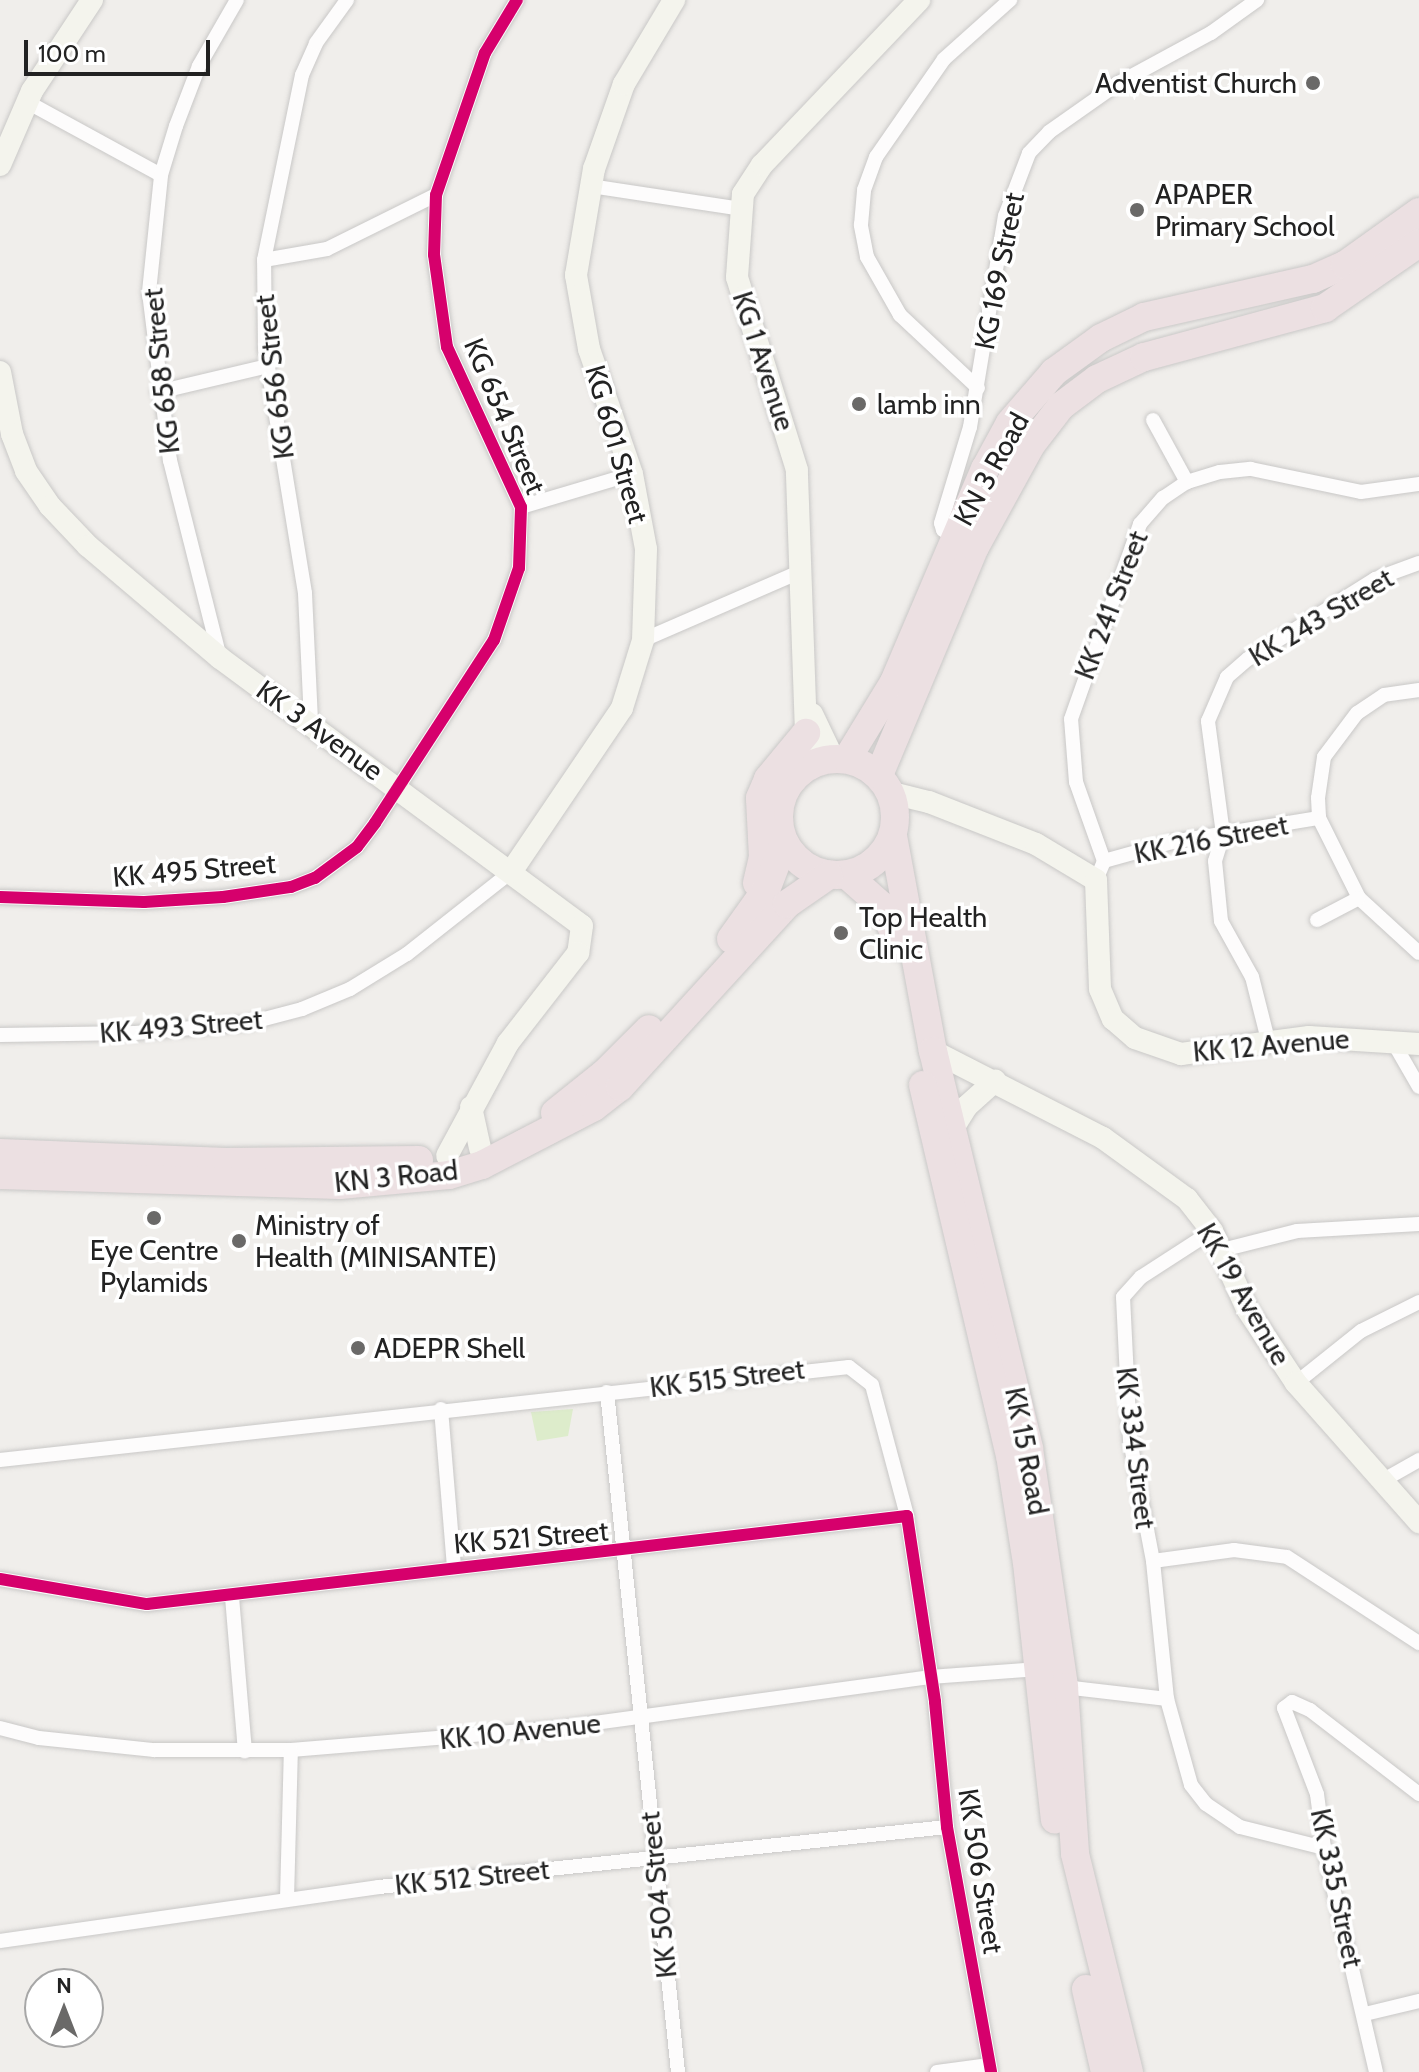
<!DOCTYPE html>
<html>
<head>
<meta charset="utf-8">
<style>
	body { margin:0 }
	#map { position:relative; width:1419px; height:2072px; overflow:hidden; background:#f0eeeb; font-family:Cabin,sans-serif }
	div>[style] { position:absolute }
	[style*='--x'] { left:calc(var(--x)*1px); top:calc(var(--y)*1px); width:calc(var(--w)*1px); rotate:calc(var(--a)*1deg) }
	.grass>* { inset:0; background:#ddeccb }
	.roads { filter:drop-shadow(0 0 2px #c9c8c7) drop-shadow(0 0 2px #c9c8c7) }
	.street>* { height:14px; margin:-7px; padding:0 7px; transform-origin:7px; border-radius:7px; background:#fdfcfc }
	.secondary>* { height:22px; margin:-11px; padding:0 11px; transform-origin:11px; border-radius:11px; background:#f4f4ed }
	.highway>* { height:28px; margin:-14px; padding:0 14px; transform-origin:14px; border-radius:14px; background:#ece0e2 }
	.highway>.ring { margin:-14px; padding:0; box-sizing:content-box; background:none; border:28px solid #ece0e2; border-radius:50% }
	.cycleway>* { height:12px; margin:-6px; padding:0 6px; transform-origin:6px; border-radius:6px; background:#d6006c }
	.dots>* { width:22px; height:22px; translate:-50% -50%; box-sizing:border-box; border:4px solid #fff; border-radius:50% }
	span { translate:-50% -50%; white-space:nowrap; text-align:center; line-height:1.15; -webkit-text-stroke:7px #fff; paint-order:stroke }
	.poi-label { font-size:28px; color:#222 }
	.right { translate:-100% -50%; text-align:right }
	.left { translate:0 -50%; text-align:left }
	.street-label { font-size:28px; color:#222 }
	.north { position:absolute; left:24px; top:1968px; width:80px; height:80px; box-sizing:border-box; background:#fff; border:2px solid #a7a7a7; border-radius:50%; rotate:0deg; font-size:22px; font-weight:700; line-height:32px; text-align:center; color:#222 }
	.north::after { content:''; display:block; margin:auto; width:28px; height:36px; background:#6a6968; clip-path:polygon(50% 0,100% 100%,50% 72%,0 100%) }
	.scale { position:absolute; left:24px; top:40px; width:186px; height:36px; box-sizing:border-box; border:4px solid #222; border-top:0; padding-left:10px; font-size:24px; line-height:28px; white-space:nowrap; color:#222; -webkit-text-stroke:6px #fff; paint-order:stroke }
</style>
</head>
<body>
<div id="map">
	<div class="grass">
		<i style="clip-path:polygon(573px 1409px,568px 1436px,537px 1441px,531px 1412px)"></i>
	</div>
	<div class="roads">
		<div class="street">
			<i style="--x:29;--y:103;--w:150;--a:28.6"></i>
			<i style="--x:590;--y:186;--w:154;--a:8.6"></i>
			<i style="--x:264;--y:260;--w:64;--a:-9.9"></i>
			<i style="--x:327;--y:249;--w:122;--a:-26.4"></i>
			<i style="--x:978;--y:388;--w:107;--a:-136.9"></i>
			<i style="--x:900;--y:315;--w:67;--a:-119.6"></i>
			<i style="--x:867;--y:257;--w:33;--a:-101"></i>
			<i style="--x:861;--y:225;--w:35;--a:-85"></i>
			<i style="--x:864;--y:190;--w:35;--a:-70"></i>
			<i style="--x:876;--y:157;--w:119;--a:-55.2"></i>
			<i style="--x:944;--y:59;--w:89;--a:-41.8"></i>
			<i style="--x:158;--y:392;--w:113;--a:-13.3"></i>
			<i style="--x:1153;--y:420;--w:71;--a:61.3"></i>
			<i style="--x:521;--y:507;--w:116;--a:-16.6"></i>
			<i style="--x:960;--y:539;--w:19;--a:-152"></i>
			<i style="--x:943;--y:530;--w:7;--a:-106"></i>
			<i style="--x:941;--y:523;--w:100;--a:-73.2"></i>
			<i style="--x:970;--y:427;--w:214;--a:-80.6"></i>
			<i style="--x:1005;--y:216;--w:67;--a:-69.1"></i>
			<i style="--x:1029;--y:153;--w:29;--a:-46"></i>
			<i style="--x:1049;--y:132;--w:83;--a:-35.2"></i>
			<i style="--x:1117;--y:84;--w:107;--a:-28.5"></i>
			<i style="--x:1211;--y:33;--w:57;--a:-35.7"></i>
			<i style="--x:643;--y:640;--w:173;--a:-23.5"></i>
			<i style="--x:220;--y:658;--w:203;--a:-104.2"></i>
			<i style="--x:170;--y:461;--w:170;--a:-97.1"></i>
			<i style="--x:149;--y:292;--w:118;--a:-84.1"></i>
			<i style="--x:161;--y:175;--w:51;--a:-73"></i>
			<i style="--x:176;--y:126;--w:64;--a:-69"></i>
			<i style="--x:199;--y:66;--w:76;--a:-60.1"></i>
			<i style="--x:1419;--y:690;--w:35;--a:172"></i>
			<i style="--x:1384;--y:695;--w:32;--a:146"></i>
			<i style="--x:1357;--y:713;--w:55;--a:126.9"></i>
			<i style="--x:1324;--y:757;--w:41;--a:98.3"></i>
			<i style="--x:1318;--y:798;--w:20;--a:87"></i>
			<i style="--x:1319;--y:818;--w:89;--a:63.4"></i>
			<i style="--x:1359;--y:898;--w:81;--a:42.5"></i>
			<i style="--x:311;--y:721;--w:128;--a:-92.7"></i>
			<i style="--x:305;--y:593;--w:247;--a:-99.3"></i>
			<i style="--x:265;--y:349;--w:89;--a:-90.6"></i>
			<i style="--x:264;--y:260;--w:189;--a:-78.4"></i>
			<i style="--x:302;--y:75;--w:35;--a:-66"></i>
			<i style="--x:316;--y:43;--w:53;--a:-54.2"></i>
			<i style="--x:1104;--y:861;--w:71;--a:-15.6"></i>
			<i style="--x:1172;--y:842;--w:149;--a:-9.3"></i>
			<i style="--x:1096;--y:880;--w:21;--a:-67"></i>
			<i style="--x:1104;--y:861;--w:84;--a:-109.5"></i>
			<i style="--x:1076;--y:782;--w:63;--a:-94.5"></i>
			<i style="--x:1071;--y:719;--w:207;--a:-70.5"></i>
			<i style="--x:1140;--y:524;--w:35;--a:-49"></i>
			<i style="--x:1163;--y:498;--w:29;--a:-34"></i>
			<i style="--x:1187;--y:482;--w:34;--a:-17"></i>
			<i style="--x:1220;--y:472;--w:31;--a:-6"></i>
			<i style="--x:1251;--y:469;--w:112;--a:11.8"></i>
			<i style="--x:1361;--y:492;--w:59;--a:-7.9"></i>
			<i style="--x:0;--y:897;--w:144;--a:2"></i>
			<i style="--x:144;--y:902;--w:79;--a:-3.6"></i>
			<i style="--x:223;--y:897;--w:69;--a:-8.4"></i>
			<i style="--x:291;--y:887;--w:26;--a:-21"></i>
			<i style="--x:315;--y:878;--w:52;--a:-36.4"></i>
			<i style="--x:357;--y:847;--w:30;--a:-53"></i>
			<i style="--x:375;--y:823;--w:218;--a:-57"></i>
			<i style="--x:494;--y:640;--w:76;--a:-70.9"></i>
			<i style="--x:519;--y:568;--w:61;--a:-88.1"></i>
			<i style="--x:521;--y:507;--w:176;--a:-114.8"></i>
			<i style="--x:447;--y:347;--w:93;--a:-98"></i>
			<i style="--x:434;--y:255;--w:60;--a:-88.1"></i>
			<i style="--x:436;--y:195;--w:150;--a:-71"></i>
			<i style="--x:485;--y:53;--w:62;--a:-58.9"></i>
			<i style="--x:1317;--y:920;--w:47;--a:-27.6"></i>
			<i style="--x:0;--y:1035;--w:135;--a:-0.8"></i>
			<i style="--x:135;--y:1033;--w:114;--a:-5"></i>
			<i style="--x:249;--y:1023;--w:55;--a:-14.8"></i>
			<i style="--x:302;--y:1009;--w:52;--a:-22.6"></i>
			<i style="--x:350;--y:989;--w:67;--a:-31.6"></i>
			<i style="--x:407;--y:954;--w:132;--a:-38.3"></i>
			<i style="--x:1392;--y:1040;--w:54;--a:60.1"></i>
			<i style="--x:1269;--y:1044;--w:69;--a:-104.2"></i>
			<i style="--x:1252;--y:977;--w:64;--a:-119"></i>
			<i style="--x:1221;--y:921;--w:60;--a:-95.7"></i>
			<i style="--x:1215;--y:861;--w:28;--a:-73"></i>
			<i style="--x:1223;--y:834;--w:114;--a:-97.6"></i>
			<i style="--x:1208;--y:721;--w:48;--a:-66.6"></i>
			<i style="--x:1227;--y:677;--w:28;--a:-41"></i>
			<i style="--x:1248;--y:659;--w:150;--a:-32.2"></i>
			<i style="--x:1375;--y:579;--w:47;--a:-20"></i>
			<i style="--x:1222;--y:1250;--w:77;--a:-14.2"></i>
			<i style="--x:1297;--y:1231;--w:122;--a:-3.3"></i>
			<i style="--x:1296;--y:1383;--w:83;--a:-38.7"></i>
			<i style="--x:1361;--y:1331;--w:65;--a:-26.6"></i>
			<i style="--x:607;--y:1392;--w:684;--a:84.04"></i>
			<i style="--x:441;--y:1409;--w:160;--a:85.3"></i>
			<i style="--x:0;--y:1460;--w:854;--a:-6.25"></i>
			<i style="--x:849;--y:1367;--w:29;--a:38"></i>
			<i style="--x:872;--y:1385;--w:136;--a:75"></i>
			<i style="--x:1382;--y:1481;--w:43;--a:-29.6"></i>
			<i style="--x:1153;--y:1561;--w:82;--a:-7.7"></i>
			<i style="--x:1234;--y:1550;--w:53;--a:7.5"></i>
			<i style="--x:1287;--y:1557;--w:158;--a:33.1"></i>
			<i style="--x:0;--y:1579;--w:149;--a:9.7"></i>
			<i style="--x:147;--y:1604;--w:765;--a:-6.6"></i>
			<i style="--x:907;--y:1516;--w:188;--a:81.4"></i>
			<i style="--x:935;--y:1702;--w:126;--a:84.5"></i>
			<i style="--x:947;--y:1827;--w:249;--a:79.8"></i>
			<i style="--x:232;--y:1597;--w:155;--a:85.2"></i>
			<i style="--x:1064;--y:1687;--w:104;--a:6.6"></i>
			<i style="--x:1167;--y:1699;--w:89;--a:74.4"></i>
			<i style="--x:1191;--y:1785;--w:24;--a:52"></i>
			<i style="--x:1206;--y:1804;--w:41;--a:34.1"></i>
			<i style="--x:1240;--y:1827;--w:87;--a:14"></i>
			<i style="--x:1167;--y:1699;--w:139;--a:-95.8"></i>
			<i style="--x:1153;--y:1561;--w:123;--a:-100.8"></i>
			<i style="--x:1130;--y:1440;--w:143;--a:-92.8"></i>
			<i style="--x:1123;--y:1297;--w:27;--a:-48"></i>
			<i style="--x:1141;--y:1277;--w:85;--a:-32.9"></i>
			<i style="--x:0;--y:1728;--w:40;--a:14.4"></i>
			<i style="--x:39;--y:1738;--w:116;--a:6"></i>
			<i style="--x:154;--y:1750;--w:137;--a:0"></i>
			<i style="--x:291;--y:1750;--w:268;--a:-4.7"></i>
			<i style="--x:558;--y:1728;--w:375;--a:-7.8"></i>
			<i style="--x:930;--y:1677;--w:109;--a:-4.2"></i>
			<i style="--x:287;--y:1899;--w:149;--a:-88.5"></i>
			<i style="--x:0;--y:1941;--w:383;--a:-8.1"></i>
			<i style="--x:379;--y:1887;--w:571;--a:-6.03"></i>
			<i style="--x:1365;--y:2014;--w:56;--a:-13.5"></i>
			<i style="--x:937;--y:2072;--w:51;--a:-7.8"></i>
			<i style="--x:1376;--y:2072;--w:230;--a:-103.1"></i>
			<i style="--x:1324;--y:1848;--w:54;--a:-97.4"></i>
			<i style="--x:1317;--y:1794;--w:92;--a:-111"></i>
			<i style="--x:1284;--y:1708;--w:10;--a:-37"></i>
			<i style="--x:1292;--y:1702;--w:20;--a:24"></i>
			<i style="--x:1310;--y:1710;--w:138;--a:37.6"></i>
		</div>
		<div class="secondary">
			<i style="--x:0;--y:165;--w:81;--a:-66.6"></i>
			<i style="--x:32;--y:91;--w:109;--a:-56.6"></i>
			<i style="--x:0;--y:372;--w:63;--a:79"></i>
			<i style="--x:12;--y:434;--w:40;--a:69"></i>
			<i style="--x:26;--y:471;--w:42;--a:55.6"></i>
			<i style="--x:50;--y:506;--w:55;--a:46.5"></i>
			<i style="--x:88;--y:546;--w:173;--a:40.3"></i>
			<i style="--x:220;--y:658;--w:450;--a:36.5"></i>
			<i style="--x:582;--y:926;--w:27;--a:98"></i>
			<i style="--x:578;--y:953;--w:114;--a:127.9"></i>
			<i style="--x:508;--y:1043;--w:128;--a:118.4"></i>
			<i style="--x:812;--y:714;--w:49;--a:64.5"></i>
			<i style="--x:812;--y:763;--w:31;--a:-101"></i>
			<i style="--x:806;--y:733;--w:263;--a:-92"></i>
			<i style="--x:797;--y:470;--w:202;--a:-107.3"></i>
			<i style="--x:737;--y:277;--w:83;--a:-85.9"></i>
			<i style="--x:743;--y:194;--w:35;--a:-57"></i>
			<i style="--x:762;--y:165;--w:228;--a:-46.4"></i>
			<i style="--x:892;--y:793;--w:38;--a:14"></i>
			<i style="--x:929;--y:802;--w:115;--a:21.4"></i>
			<i style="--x:1036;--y:844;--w:70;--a:31"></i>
			<i style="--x:1096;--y:880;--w:109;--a:87.9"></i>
			<i style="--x:1100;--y:989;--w:33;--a:67"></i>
			<i style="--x:1113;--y:1019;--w:29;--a:41"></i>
			<i style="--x:1135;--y:1038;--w:49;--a:19.2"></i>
			<i style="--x:1181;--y:1054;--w:129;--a:-7.6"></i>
			<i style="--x:1309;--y:1037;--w:110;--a:3.6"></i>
			<i style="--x:511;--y:872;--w:198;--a:-55.9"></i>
			<i style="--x:622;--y:708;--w:71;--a:-72.8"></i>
			<i style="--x:643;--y:640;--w:91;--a:-88.1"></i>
			<i style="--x:646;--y:549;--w:76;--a:-100.6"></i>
			<i style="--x:632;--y:474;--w:132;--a:-109"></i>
			<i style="--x:589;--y:349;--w:75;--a:-100"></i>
			<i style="--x:576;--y:275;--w:108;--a:-80.4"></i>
			<i style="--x:594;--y:169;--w:90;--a:-70.6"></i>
			<i style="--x:624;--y:84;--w:98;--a:-59.2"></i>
			<i style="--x:933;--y:1051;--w:191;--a:27.1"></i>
			<i style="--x:1103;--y:1138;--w:104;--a:36"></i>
			<i style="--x:1187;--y:1199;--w:41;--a:52"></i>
			<i style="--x:1212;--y:1231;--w:85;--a:65.8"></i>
			<i style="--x:1247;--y:1309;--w:89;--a:56.5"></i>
			<i style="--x:1296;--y:1383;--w:186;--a:48.5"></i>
			<i style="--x:471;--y:1107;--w:42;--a:77.6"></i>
			<i style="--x:952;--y:1130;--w:28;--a:-58"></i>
			<i style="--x:967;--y:1106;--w:38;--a:-42"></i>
		</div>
		<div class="highway">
			<i class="ring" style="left:779px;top:759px;width:88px;height:88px"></i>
			<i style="--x:847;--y:759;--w:90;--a:-58.6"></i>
			<i style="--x:894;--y:682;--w:232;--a:-66.9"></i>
			<i style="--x:985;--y:469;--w:52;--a:-61.5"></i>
			<i style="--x:1010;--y:423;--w:67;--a:-49.2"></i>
			<i style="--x:1054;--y:372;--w:58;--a:-35.9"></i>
			<i style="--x:1101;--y:338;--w:48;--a:-26"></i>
			<i style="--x:1144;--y:317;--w:173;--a:-12.7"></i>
			<i style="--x:1313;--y:279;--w:35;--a:-24"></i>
			<i style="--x:1345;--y:265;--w:91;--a:-35.6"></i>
			<i style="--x:879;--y:775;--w:247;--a:-67.2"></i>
			<i style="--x:975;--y:547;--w:116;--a:-61.2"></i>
			<i style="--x:1031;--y:445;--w:49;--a:-52.4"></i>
			<i style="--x:1061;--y:406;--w:45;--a:-36.9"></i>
			<i style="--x:1097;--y:379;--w:52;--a:-25.1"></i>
			<i style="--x:1144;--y:357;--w:188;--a:-15.1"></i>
			<i style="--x:1325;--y:308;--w:114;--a:-34.7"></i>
			<i style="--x:893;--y:836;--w:219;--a:79.5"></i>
			<i style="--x:933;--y:1051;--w:409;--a:76.4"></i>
			<i style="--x:1029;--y:1449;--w:241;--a:81.6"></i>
			<i style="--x:1064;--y:1687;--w:167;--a:86.2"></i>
			<i style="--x:1075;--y:1854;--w:225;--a:76.1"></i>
			<i style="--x:847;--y:875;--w:47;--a:41.5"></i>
			<i style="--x:882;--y:906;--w:44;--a:65.8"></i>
			<i style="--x:757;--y:883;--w:26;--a:-77"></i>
			<i style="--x:763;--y:858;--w:60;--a:-92.9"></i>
			<i style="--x:760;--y:798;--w:21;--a:-67"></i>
			<i style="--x:768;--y:779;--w:60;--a:-50.4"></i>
			<i style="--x:731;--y:939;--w:60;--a:-54.5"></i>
			<i style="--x:766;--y:890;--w:50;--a:-69"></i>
			<i style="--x:923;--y:1085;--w:380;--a:76.8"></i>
			<i style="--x:1010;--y:1455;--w:109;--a:81.1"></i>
			<i style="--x:1027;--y:1563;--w:258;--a:83.8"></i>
			<i style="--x:555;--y:1113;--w:64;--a:-38.7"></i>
			<i style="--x:605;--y:1073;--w:62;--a:-45"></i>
			<i style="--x:0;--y:1153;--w:226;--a:2.3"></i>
			<i style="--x:226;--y:1162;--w:193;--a:-0.6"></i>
			<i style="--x:0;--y:1175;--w:340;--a:1.7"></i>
			<i style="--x:340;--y:1185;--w:109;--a:-5.2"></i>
			<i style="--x:449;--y:1175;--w:34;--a:-17"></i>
			<i style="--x:482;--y:1165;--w:126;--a:-27.4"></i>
			<i style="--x:594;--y:1107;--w:33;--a:-38"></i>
			<i style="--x:620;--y:1087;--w:248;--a:-47.6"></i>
			<i style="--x:787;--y:904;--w:51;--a:-34.6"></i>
			<i style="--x:1086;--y:1989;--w:85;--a:77.1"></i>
		</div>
	</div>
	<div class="cycleway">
		<i style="--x:0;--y:897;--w:144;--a:2"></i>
		<i style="--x:144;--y:902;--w:79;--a:-3.6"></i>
		<i style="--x:223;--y:897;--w:69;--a:-8.4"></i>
		<i style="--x:291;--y:887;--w:26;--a:-21"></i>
		<i style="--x:315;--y:878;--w:52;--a:-36.4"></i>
		<i style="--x:357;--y:847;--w:30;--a:-53"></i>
		<i style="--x:375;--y:823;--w:218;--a:-57"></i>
		<i style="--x:494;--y:640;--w:76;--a:-70.9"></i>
		<i style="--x:519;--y:568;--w:61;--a:-88.1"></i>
		<i style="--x:521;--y:507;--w:176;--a:-114.8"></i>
		<i style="--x:447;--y:347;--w:93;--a:-98"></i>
		<i style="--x:434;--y:255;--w:60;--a:-88.1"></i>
		<i style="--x:436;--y:195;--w:150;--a:-71"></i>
		<i style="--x:485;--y:53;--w:62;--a:-58.9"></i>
		<i style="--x:0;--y:1579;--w:149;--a:9.7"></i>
		<i style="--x:147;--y:1604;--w:765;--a:-6.6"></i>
		<i style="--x:907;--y:1516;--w:188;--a:81.4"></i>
		<i style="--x:935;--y:1702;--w:126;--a:84.5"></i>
		<i style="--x:947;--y:1827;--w:249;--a:79.8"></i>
	</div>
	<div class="dots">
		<i style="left:1313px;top:83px;background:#6a6968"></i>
		<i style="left:1137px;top:210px;background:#6a6968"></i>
		<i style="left:859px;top:404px;background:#6a6968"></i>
		<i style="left:841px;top:933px;background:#6a6968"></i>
		<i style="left:154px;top:1218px;background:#6a6968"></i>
		<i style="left:239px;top:1241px;background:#6a6968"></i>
		<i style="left:358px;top:1348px;background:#6a6968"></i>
	</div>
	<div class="poi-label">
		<span class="right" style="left:1297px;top:83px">Adventist Church</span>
		<span class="left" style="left:1155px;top:210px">APAPER<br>Primary School</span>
		<span class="left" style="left:877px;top:404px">lamb inn</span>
		<span class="left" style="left:859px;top:933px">Top Health<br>Clinic</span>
		<span class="left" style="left:255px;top:1241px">Ministry of<br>Health (MINISANTE)</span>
		<span style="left:154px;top:1266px">Eye Centre<br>Pylamids</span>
		<span class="left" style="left:374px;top:1348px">ADEPR Shell</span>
	</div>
	<div class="street-label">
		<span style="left:999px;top:271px;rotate:-79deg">KG 169 Street</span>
		<span style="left:764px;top:361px;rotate:72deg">KG 1 Avenue</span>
		<span style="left:161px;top:371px;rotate:-96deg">KG 658 Street</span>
		<span style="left:274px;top:377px;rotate:-97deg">KG 656 Street</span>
		<span style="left:505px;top:416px;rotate:67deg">KG 654 Street</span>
		<span style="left:617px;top:444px;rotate:74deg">KG 601 Street</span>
		<span style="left:991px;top:469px;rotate:-61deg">KN 3 Road</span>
		<span style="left:1111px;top:605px;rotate:-69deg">KK 241 Street</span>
		<span style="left:1321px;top:617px;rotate:-31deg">KK 243 Street</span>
		<span style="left:320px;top:730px;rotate:36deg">KK 3 Avenue</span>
		<span style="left:1211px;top:839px;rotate:-11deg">KK 216 Street</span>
		<span style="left:194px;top:870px;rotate:-5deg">KK 495 Street</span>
		<span style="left:181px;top:1026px;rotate:-5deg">KK 493 Street</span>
		<span style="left:1271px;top:1045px;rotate:-5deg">KK 12 Avenue</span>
		<span style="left:396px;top:1176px;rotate:-6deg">KN 3 Road</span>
		<span style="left:1244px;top:1294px;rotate:60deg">KK 19 Avenue</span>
		<span style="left:727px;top:1378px;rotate:-7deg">KK 515 Street</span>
		<span style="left:1136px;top:1448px;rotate:83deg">KK 334 Street</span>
		<span style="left:1027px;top:1451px;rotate:79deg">KK 15 Road</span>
		<span style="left:531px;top:1537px;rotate:-5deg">KK 521 Street</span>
		<span style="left:520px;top:1731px;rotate:-6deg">KK 10 Avenue</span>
		<span style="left:981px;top:1871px;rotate:81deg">KK 506 Street</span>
		<span style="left:472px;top:1877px;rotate:-6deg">KK 512 Street</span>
		<span style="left:1337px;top:1888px;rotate:78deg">KK 335 Street</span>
		<span style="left:658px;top:1895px;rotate:-96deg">KK 504 Street</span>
	</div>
	<div class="north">N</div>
	<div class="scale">100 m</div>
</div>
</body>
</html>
